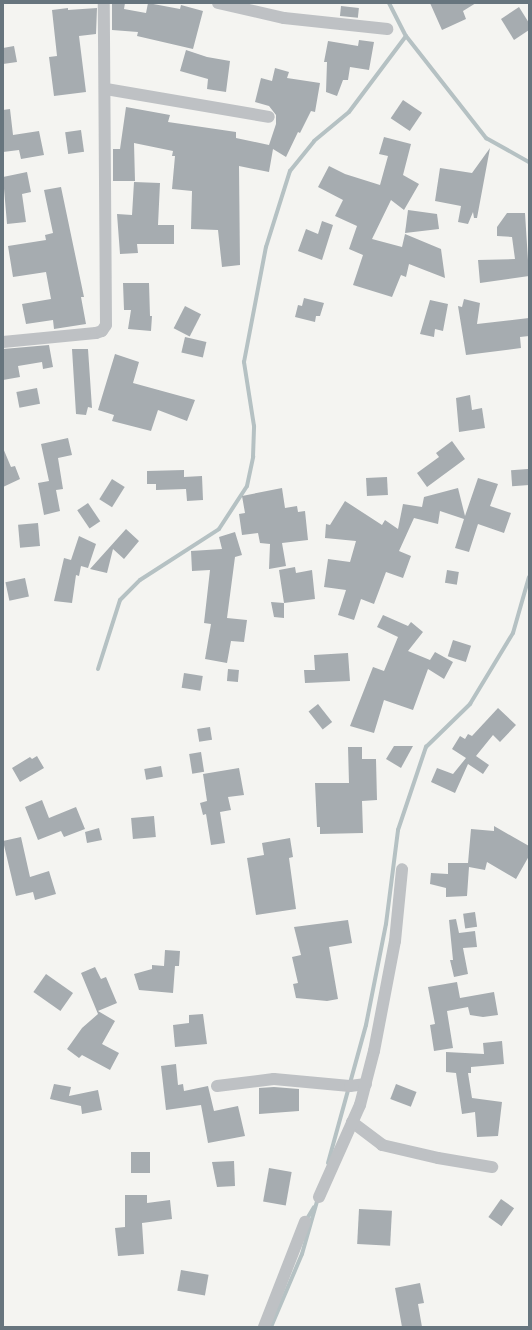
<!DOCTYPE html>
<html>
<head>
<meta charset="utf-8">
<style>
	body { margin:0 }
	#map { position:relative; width:532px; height:1330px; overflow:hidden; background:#f4f4f1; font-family:Jost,sans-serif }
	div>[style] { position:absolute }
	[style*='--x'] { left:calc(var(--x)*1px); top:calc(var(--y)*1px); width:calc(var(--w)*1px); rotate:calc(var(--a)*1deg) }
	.stream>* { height:4px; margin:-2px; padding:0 2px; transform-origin:2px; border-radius:2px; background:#b5c1c3 }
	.building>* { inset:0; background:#a6acb0; transform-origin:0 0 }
	.street>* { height:12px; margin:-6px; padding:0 6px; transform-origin:6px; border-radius:6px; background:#bec1c4 }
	span { translate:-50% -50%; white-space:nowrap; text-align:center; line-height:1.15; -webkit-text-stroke:4px #fff; paint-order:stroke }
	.frame { position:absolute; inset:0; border:4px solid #67757e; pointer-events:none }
</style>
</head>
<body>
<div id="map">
	<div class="stream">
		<i style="--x:389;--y:3;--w:37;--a:63"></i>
		<i style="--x:406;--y:36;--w:130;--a:51.9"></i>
		<i style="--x:486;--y:138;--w:49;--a:29.2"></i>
		<i style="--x:98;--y:669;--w:72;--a:-72.3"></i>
		<i style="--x:120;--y:600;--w:28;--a:-45"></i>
		<i style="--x:140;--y:580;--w:94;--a:-32.8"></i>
		<i style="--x:219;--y:529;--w:51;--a:-56.9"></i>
		<i style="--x:247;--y:486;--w:30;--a:-78"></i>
		<i style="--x:253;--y:457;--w:31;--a:-88"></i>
		<i style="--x:254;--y:426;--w:65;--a:-98.9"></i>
		<i style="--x:244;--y:362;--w:117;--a:-79.2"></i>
		<i style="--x:266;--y:247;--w:80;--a:-72.5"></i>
		<i style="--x:290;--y:171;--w:38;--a:-51"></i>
		<i style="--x:314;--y:141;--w:45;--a:-39.6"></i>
		<i style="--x:349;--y:112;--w:95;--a:-53.1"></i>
		<i style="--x:328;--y:1163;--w:143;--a:-74.6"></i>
		<i style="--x:366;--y:1025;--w:103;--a:-78.8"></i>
		<i style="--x:386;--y:924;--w:95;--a:-82.7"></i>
		<i style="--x:398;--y:830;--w:88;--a:-71.4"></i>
		<i style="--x:426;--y:747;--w:62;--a:-44.3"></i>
		<i style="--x:470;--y:704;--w:83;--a:-58.8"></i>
		<i style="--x:513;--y:633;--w:58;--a:-74.1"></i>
		<i style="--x:305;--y:1222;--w:17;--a:-59"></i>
		<i style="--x:271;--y:1327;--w:79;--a:-67"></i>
		<i style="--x:302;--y:1254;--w:58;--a:-74.1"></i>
	</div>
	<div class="building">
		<i style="clip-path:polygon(112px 3px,125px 3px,124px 9px,146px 13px,148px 3px,180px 9px,181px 5px,203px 11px,193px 49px,137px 36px,138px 32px,112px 30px)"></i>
		<i style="clip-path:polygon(430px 3px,476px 3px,463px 11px,466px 19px,442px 30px)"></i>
		<i style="left:341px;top:6px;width:18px;height:10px;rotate:6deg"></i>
		<i style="clip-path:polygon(519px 7px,529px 23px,529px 30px,514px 40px,501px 19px)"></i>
		<i style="clip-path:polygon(68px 8px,68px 10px,97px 8px,96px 34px,79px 36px,86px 92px,54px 96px,49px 57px,57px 56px,52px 10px)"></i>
		<i style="clip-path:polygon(359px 40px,374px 42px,369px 70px,350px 67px,348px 80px,343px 80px,337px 96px,326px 92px,327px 62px,324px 62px,328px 41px,358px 46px)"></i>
		<i style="clip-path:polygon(14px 46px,17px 62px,3px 64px,3px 48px)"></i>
		<i style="clip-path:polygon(186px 50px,207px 57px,230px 61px,226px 92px,207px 89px,208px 79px,180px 71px)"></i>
		<i style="clip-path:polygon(275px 68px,289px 72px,287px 78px,320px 83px,315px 112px,311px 111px,300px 133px,298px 132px,286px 157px,273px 149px,269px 172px,239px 166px,240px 265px,222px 267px,218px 230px,191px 229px,192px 191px,172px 189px,175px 156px,172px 156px,173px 151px,134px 143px,135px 181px,113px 181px,113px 149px,120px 149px,126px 107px,170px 115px,168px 122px,236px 132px,236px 138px,269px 145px,276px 124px,276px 115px,269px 106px,255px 102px,261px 78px,272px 81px)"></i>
		<i style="left:403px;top:100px;width:23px;height:22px;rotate:34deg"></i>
		<i style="clip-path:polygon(10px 109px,13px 135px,39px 131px,44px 155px,21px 159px,19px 150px,3px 152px,3px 110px)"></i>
		<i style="left:81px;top:130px;width:22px;height:16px;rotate:82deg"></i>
		<i style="clip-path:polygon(384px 137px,411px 144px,403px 175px,419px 184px,404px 210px,391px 200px,372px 239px,402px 247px,405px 234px,441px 249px,445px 278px,409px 264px,406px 277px,401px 275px,392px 297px,353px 285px,363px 255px,349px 249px,357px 226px,335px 216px,343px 200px,318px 187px,329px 166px,345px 174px,380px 185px,388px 156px,379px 154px)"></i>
		<i style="clip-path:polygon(490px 148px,477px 218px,474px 218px,473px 212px,468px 224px,458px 222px,461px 206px,435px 201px,440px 168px,472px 173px)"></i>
		<i style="clip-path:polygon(27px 172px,31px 192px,22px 194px,26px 222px,7px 224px,3px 177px)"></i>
		<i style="clip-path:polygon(134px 182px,160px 183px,158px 225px,174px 225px,174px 244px,137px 244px,138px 253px,120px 254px,117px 214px,132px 215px)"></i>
		<i style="clip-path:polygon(61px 187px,84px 297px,81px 297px,86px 324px,54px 329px,53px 320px,26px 324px,22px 304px,51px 299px,46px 272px,13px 277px,8px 246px,46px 240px,45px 235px,53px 233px,44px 190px)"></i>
		<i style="clip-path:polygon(408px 210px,437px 214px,439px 229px,405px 233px)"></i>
		<i style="clip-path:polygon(507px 213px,525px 213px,529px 276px,480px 283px,478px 260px,515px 259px,512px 237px,497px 236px,497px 227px)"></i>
		<i style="clip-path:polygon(322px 221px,333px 225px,322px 260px,298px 251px,306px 229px,318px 234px)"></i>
		<i style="clip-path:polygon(123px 283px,149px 283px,150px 316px,152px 316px,151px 331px,128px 329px,131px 310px,124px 310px)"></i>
		<i style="clip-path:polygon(304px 298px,324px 303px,320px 316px,316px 316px,315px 322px,295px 317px,298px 305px,302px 306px)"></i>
		<i style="clip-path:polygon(464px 299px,480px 303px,477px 324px,529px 318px,529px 336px,520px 337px,521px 348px,466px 355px,458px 306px,462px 307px)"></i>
		<i style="clip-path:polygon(430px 300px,448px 304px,443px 331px,435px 329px,434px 337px,420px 334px)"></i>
		<i style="left:185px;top:306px;width:18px;height:25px;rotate:27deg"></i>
		<i style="left:185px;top:337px;width:22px;height:16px;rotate:13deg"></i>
		<i style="clip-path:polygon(49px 345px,53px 367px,43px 369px,42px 362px,18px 366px,20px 377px,3px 380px,3px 349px)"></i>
		<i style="clip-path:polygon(72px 349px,88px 349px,92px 408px,88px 407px,86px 415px,76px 414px)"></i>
		<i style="clip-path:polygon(115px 354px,139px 362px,133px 383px,195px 400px,187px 421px,158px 410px,151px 431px,112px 421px,114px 415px,98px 410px)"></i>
		<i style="left:37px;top:388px;width:16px;height:21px;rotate:79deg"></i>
		<i style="clip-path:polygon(470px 395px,472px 410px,482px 408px,485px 428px,459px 432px,456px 398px)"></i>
		<i style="clip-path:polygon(68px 438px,72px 455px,58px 458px,63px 489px,56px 490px,60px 511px,44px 515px,38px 483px,49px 481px,41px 444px)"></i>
		<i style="clip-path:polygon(452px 441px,465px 459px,427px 487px,417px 473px,439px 457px,436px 453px)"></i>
		<i style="clip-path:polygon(3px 448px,11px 467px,15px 466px,20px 479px,3px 487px)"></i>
		<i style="left:528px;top:469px;width:16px;height:17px;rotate:86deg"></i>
		<i style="clip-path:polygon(184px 470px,184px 477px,202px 476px,203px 500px,187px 501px,186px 489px,156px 490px,156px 484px,147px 484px,147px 471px)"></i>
		<i style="left:387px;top:477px;width:18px;height:21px;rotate:87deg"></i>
		<i style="clip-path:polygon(478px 478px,498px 484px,490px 506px,511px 513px,504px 533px,478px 524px,469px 552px,455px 548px,464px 519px,440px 511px,438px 524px,414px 518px,399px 551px,411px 556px,403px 578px,386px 572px,374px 604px,361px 599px,354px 620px,338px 615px,346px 590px,324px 587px,328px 559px,350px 562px,356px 541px,325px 538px,326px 524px,330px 525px,345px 501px,382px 525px,385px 520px,398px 529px,403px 504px,422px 507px,424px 497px,458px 488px,465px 516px)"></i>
		<i style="left:112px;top:479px;width:15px;height:24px;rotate:32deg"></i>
		<i style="clip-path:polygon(282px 488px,285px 508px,297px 506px,298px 512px,305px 511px,308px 540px,282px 543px,286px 566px,269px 569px,270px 544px,260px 543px,258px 533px,242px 535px,239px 514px,245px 513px,242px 496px)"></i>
		<i style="left:88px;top:503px;width:22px;height:13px;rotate:56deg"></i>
		<i style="left:38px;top:523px;width:23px;height:20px;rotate:85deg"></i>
		<i style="clip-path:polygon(126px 529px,139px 541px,124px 559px,113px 549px,107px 573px,90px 569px)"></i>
		<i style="clip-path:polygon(235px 532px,242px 555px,235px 557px,227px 618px,247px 620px,244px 642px,231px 641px,227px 663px,205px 659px,211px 624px,204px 623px,210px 570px,192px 571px,191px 551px,222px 549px,219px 537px)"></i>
		<i style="clip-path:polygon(79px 536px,96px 544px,88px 568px,81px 566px,79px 576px,76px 575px,72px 603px,54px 601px,64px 558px,71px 560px)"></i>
		<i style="clip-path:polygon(295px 567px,296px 573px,312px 570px,315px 599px,284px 603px,284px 618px,274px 617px,271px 602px,284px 603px,279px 570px)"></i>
		<i style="left:447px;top:570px;width:12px;height:13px;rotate:9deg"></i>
		<i style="left:25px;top:578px;width:19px;height:20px;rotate:78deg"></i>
		<i style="clip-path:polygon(383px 615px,408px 626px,411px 622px,423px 632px,408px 651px,430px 660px,435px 652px,453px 662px,444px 679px,428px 669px,413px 710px,384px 700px,374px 733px,350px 726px,373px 667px,384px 671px,398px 637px,377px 627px)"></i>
		<i style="left:453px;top:640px;width:19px;height:17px;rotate:18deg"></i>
		<i style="clip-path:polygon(348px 653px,350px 681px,305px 683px,304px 670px,315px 670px,314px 655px)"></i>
		<i style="left:228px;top:669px;width:11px;height:12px;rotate:5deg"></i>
		<i style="left:184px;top:673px;width:19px;height:15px;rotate:9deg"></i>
		<i style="left:318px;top:704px;width:23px;height:12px;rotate:52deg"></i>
		<i style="clip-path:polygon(498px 708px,516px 725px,500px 742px,493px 735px,476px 756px,489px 765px,483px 774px,468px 764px,455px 793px,431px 782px,437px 768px,453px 774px,466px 758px,452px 749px,460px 736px,465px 739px,468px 734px,472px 736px)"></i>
		<i style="left:210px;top:727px;width:13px;height:13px;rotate:81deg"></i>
		<i style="clip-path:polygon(394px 746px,413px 746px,401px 768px,386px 759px)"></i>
		<i style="clip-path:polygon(348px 747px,362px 747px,362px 759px,376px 759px,377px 800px,362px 801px,363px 833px,320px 834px,320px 827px,317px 827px,315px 783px,349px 783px)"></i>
		<i style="left:201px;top:752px;width:20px;height:12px;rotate:81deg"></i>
		<i style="clip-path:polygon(37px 756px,44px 768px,20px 782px,12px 768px,30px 757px,32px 759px)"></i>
		<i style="left:161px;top:766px;width:11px;height:17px;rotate:80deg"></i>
		<i style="clip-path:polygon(239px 768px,244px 795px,228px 797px,231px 810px,220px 812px,225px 843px,211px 845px,206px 814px,203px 815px,200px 803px,207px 801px,203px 774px)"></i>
		<i style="clip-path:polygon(42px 800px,49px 818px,76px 807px,85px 829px,64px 837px,61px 831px,38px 840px,25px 807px)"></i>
		<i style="left:154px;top:816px;width:21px;height:23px;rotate:85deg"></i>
		<i style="clip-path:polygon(494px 826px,529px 846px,529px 856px,516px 879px,487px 862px,485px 870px,469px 867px,467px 896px,446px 897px,446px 888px,430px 884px,431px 873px,448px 874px,448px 863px,468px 863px,471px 829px,494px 831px)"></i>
		<i style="clip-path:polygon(99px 828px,102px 840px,87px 843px,85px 832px)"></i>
		<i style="clip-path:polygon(21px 837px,30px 877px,49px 871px,56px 894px,35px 900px,33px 892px,16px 896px,3px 841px)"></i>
		<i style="clip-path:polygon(290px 838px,293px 857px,289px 858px,296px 909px,256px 915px,247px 858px,264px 855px,262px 843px)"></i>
		<i style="left:475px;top:912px;width:15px;height:12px;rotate:82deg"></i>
		<i style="clip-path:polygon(456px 919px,459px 933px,475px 931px,477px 947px,463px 948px,468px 974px,454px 977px,450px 960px,453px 960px,449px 920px)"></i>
		<i style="clip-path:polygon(348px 920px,352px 943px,329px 947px,338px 999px,327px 1001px,296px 998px,293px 984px,298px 983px,292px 957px,301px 955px,294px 927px)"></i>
		<i style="clip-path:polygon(165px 950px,180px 951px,179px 966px,175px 966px,173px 993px,139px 990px,134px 974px,152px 969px,152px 965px,164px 966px)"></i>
		<i style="clip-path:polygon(95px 967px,101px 979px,106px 977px,117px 1003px,98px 1011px,115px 1021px,102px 1044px,119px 1053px,110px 1070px,82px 1055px,79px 1058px,67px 1049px,82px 1028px,98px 1014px,81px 973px)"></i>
		<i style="left:46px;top:974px;width:33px;height:22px;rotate:35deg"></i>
		<i style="clip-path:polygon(457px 982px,460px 998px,494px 992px,498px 1015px,483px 1017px,470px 1015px,468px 1007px,447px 1011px,453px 1048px,434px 1051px,430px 1025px,435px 1024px,428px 987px)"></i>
		<i style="clip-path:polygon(203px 1014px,207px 1044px,175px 1047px,173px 1025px,189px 1023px,189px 1015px)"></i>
		<i style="clip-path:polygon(502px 1041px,504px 1064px,471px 1067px,471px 1073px,468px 1073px,472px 1098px,502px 1102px,498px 1136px,477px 1137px,475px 1112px,462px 1114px,456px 1073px,446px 1072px,446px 1052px,484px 1054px,483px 1043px)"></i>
		<i style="clip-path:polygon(176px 1064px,178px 1085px,183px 1084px,184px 1091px,208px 1086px,214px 1111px,238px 1106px,245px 1136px,208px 1143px,201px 1105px,166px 1110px,161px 1066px)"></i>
		<i style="clip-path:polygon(54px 1084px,71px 1087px,69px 1096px,98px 1090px,102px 1110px,82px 1114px,81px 1106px,50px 1099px)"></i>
		<i style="left:396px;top:1084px;width:22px;height:16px;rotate:21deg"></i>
		<i style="clip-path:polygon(274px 1087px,299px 1089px,299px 1111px,259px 1114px,259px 1088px)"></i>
		<i style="left:131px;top:1152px;width:19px;height:21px"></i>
		<i style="clip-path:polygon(234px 1161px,235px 1186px,217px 1187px,212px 1162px)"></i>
		<i style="left:269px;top:1168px;width:23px;height:34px;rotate:10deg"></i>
		<i style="clip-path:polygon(125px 1195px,147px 1195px,147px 1203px,170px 1200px,172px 1219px,142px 1223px,144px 1254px,118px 1256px,115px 1228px,125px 1227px)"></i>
		<i style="left:501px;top:1199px;width:16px;height:22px;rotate:35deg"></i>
		<i style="left:359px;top:1209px;width:33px;height:35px;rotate:3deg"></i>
		<i style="left:181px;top:1270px;width:28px;height:21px;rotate:10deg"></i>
		<i style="clip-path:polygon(420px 1283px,424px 1303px,418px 1304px,422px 1327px,402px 1327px,395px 1288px)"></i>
	</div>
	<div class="street">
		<i style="--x:218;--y:3;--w:68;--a:12.8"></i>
		<i style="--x:284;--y:18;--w:104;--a:6.1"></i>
		<i style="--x:106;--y:89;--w:165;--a:9.7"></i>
		<i style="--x:3;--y:342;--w:93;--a:-5.5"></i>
		<i style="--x:96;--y:333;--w:6;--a:-18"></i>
		<i style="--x:102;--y:331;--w:7;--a:-56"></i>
		<i style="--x:106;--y:325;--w:322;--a:-90.4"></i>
		<i style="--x:217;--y:1086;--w:57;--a:-7"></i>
		<i style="--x:274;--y:1079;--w:76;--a:5.3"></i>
		<i style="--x:350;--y:1086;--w:16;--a:-7"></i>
		<i style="--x:352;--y:1122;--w:38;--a:37"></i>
		<i style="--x:382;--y:1145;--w:57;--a:13.1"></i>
		<i style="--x:438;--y:1158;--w:55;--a:9.5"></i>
		<i style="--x:319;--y:1197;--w:101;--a:-66"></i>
		<i style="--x:360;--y:1105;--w:56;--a:-75.5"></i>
		<i style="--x:374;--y:1051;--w:112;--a:-79.2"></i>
		<i style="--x:395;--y:941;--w:72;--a:-84.4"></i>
		<i style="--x:264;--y:1327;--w:113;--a:-68.7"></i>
	</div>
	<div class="frame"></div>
</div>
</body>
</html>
